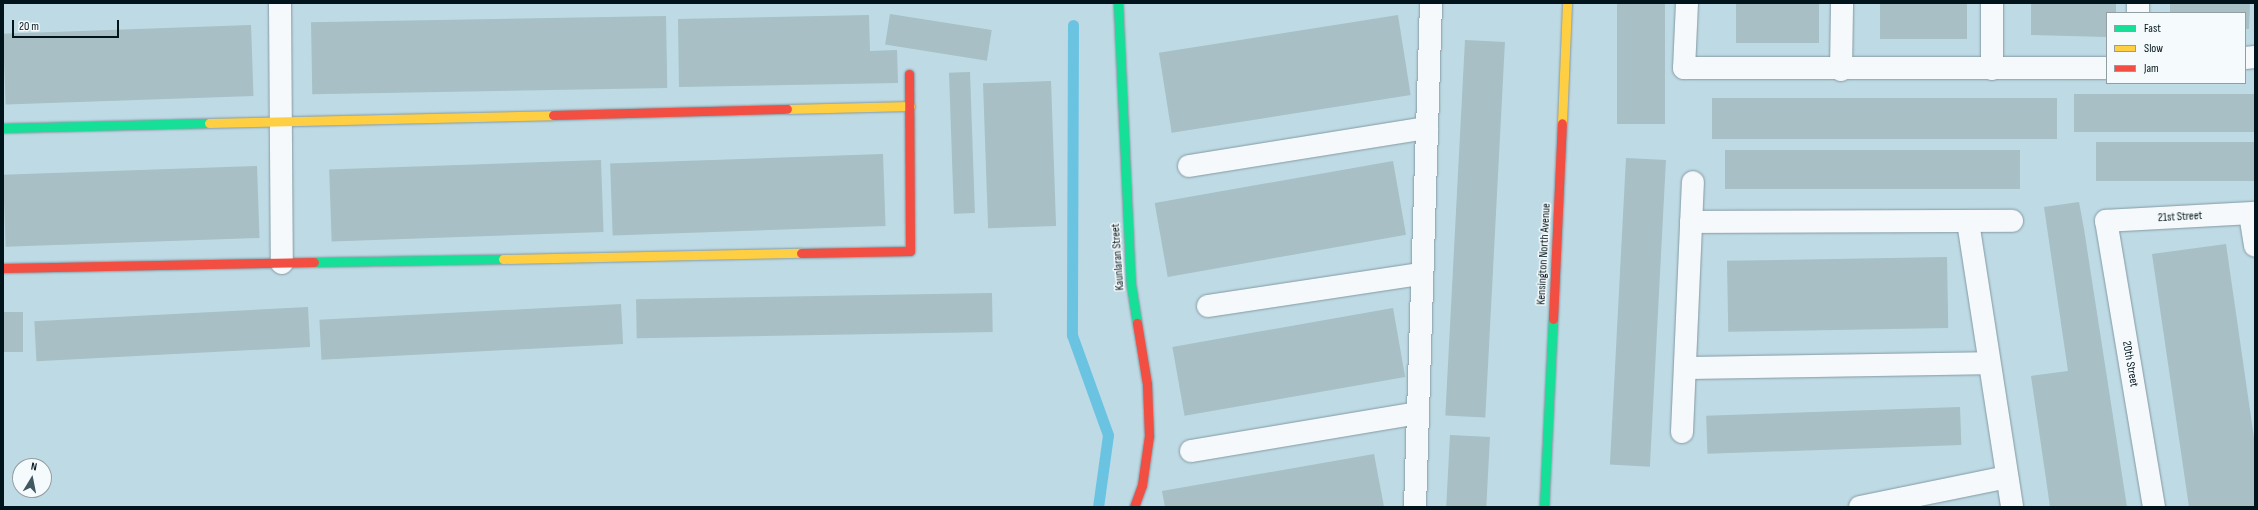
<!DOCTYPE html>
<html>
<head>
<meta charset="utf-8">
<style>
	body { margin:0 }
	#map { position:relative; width:2258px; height:510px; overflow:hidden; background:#bedae5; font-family:"Sofia Sans Condensed",sans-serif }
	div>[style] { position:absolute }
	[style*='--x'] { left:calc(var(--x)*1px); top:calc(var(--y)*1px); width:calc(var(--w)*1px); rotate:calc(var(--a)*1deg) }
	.stream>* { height:11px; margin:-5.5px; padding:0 5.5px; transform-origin:5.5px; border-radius:5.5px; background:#6bc3e2 }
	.building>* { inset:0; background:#a7bfc5; transform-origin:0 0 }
	.roads { filter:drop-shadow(0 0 1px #849aa2) drop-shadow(0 0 1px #849aa2) }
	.street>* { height:22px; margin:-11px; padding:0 11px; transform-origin:11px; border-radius:11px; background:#f5f9fb }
	.fast>* { height:9px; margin:-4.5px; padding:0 4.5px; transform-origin:4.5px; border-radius:4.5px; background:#16e098 }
	.slow>* { height:9px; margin:-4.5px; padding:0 4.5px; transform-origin:4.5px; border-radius:4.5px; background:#ffcf43 }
	.jam>* { height:9px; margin:-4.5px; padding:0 4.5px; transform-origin:4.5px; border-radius:4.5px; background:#f24e42 }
	span { translate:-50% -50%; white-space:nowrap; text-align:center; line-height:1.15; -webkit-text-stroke:3px #f5fafc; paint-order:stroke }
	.street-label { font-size:12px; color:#01141b }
	.frame { position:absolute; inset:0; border:4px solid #01141b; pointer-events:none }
	.legend { position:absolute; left:2106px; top:12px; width:140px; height:72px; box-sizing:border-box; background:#f5fafc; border:1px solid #939ea2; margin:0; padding:5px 7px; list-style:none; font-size:12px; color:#01141b }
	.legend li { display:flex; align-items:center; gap:8px; height:20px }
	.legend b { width:20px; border:1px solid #939ea2 }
	.north { position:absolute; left:12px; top:458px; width:40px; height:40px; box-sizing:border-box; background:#f5fafc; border:1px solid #939ea2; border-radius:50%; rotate:10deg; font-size:11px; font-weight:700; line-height:16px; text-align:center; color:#01141b }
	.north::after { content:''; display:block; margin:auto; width:14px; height:18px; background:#435962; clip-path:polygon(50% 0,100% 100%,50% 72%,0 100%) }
	.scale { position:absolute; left:12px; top:20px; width:107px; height:18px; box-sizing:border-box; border:2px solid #01141b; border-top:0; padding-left:5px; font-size:12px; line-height:14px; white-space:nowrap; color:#01141b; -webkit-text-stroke:3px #f5fafc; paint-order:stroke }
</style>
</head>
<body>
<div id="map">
	<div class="stream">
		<i style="--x:1073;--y:25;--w:310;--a:90.2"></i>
		<i style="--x:1072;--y:335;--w:106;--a:70.2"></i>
		<i style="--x:1108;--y:435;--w:73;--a:97.9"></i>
	</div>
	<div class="building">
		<i style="left:1617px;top:3px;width:48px;height:121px"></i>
		<i style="left:1736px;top:3px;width:83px;height:40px"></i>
		<i style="left:1880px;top:3px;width:87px;height:36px"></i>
		<i style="clip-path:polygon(2031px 3px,2116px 3px,2116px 13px,2107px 13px,2107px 37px,2031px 35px)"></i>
		<i style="clip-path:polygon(2170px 3px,2250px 3px,2249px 29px,2245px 29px,2245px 13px,2170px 13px)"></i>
		<i style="left:890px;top:14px;width:103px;height:31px;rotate:9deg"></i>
		<i style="clip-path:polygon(869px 15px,870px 51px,897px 50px,898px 83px,679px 87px,678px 19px)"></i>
		<i style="left:1398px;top:15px;width:81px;height:242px;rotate:81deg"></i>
		<i style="left:666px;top:16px;width:72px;height:355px;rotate:89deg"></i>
		<i style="left:251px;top:25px;width:71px;height:248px;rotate:88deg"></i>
		<i style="left:1465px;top:40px;width:40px;height:376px;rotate:3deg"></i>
		<i style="left:970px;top:72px;width:141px;height:21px;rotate:88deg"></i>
		<i style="left:1051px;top:81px;width:145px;height:68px;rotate:88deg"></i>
		<i style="left:2255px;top:94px;width:38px;height:181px;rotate:90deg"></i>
		<i style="left:1712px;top:98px;width:345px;height:41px"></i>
		<i style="left:2255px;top:142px;width:39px;height:159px;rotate:90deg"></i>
		<i style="left:2020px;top:150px;width:39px;height:295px;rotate:90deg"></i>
		<i style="left:883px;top:154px;width:72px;height:273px;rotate:88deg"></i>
		<i style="left:1626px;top:158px;width:40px;height:307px;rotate:3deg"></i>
		<i style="left:601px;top:160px;width:72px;height:272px;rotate:88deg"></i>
		<i style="left:1393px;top:161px;width:75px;height:242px;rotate:80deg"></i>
		<i style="left:257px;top:166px;width:72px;height:254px;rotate:88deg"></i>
		<i style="clip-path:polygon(2079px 202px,2084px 229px,2127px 507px,2050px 507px,2047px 486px,2031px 376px,2068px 371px,2044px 207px)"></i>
		<i style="clip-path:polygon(2226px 244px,2255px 445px,2255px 507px,2189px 507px,2152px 254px)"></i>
		<i style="left:1947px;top:257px;width:71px;height:220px;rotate:89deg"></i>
		<i style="left:992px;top:293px;width:39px;height:356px;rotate:89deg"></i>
		<i style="left:621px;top:304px;width:40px;height:302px;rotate:87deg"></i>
		<i style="left:308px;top:307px;width:40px;height:274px;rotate:87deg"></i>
		<i style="left:1393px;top:308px;width:70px;height:224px;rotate:80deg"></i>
		<i style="left:23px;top:312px;width:40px;height:20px;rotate:90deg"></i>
		<i style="left:1960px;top:407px;width:38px;height:254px;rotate:88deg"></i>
		<i style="left:1450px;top:435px;width:40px;height:72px;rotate:3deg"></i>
		<i style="clip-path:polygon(1374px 454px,1384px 507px,1165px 507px,1162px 491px)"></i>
	</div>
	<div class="roads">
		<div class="street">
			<i style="--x:280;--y:3;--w:260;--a:89.6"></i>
			<i style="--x:1687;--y:3;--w:65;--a:92.6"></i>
			<i style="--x:1684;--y:68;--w:423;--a:0"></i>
			<i style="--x:2138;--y:13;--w:10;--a:-90"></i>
			<i style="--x:2245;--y:58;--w:10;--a:-6"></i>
			<i style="--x:1992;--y:69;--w:66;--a:-90"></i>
			<i style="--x:1841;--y:70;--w:67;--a:-89.1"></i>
			<i style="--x:1189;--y:166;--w:241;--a:-9.1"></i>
			<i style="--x:2250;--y:214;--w:32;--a:81"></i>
			<i style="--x:1691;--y:222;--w:321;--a:-0.2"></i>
			<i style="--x:1968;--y:222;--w:288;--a:81.2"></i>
			<i style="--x:1208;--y:306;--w:214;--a:-8.6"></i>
			<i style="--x:1685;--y:368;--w:304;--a:-0.9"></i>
			<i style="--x:1682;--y:432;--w:250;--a:-87.5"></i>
			<i style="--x:1191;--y:451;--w:229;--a:-9.5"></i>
			<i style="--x:1415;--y:507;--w:504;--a:-88.18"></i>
			<i style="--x:1860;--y:507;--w:150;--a:-11.5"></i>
			<i style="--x:2154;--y:507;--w:290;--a:-99.5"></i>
			<i style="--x:2106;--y:221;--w:149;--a:-3.1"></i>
		</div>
		<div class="fast">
			<i style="--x:1118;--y:3;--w:282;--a:87.4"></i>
			<i style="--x:1131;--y:285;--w:38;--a:81"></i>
			<i style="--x:3;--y:128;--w:206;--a:-1.4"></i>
			<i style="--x:314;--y:262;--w:189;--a:-0.9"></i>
			<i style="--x:1544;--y:507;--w:188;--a:-87.3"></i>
		</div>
		<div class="slow">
			<i style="--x:787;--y:109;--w:123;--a:-1.4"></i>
			<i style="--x:209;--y:123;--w:344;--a:-1.3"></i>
			<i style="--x:1562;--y:123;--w:120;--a:-87.6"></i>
			<i style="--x:503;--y:259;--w:298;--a:-1.2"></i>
		</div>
		<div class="jam">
			<i style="--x:553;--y:115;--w:234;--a:-1.5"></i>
			<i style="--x:801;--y:253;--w:109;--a:-1.1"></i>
			<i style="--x:910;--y:251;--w:177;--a:-90.3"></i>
			<i style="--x:3;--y:268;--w:311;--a:-1.1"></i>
			<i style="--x:1553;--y:319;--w:196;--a:-87.4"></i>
			<i style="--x:1134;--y:507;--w:23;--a:-70"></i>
			<i style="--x:1142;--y:485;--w:49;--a:-81.9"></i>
			<i style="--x:1149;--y:436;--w:52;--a:-92.2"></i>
			<i style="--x:1147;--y:384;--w:62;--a:-99.3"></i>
		</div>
	</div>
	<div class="street-label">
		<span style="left:2180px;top:217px;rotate:-3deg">21st Street</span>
		<span style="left:1544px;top:254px;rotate:-87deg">Kensington North Avenue</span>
		<span style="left:1118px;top:257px;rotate:-94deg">Kaunlaran Street</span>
		<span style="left:2130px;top:364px;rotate:80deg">20th Street</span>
	</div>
	<div class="frame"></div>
	<ul class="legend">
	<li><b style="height:5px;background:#16e098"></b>Fast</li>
	<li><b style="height:5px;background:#ffcf43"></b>Slow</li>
	<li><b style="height:5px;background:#f24e42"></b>Jam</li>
	</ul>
	<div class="north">N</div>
	<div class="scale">20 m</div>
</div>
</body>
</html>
